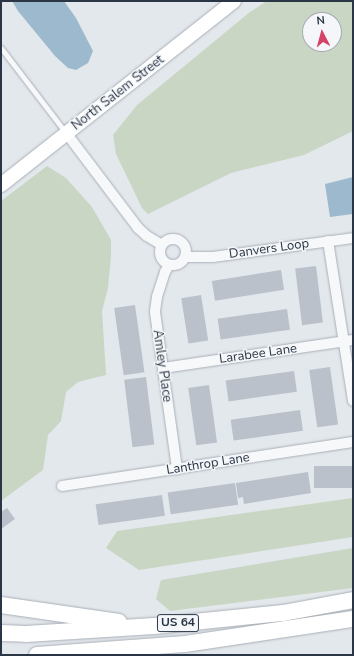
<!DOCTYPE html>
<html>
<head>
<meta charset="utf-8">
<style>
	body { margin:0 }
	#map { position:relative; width:354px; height:656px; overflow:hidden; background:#e3e8ec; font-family:"Nunito Sans",sans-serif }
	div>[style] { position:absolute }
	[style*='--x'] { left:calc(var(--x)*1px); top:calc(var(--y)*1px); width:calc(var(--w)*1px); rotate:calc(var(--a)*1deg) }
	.green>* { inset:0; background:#cad6c4 }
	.water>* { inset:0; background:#9db9cd }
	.building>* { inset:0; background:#bac1ca; transform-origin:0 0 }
	.roads { filter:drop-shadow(0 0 1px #a8afb7) drop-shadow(0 0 1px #a8afb7) }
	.service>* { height:5px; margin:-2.5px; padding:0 2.5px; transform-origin:2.5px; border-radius:2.5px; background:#f7f8fa }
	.minor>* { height:10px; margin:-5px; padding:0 5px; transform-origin:5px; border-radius:5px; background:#f7f8fa }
	.minor>.ring { margin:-5px; padding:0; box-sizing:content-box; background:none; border:10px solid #f7f8fa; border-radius:50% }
	.secondary>* { height:14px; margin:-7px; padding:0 7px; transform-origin:7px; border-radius:7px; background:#fff }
	.trunk>* { height:16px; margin:-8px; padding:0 8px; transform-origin:8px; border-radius:8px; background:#fff }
	span { translate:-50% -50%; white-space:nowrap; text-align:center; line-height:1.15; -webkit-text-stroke:3px #f4f6f9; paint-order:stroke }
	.shield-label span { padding:1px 3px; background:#f4f6f9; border:1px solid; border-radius:3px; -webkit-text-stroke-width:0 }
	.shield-label { font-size:12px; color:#2a3645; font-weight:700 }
	.street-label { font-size:13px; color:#2a3645 }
	.frame { position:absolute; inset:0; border:2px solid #2a3645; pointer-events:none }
	.north { position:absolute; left:302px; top:12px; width:40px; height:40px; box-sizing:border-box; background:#f4f6f9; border:1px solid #a3a9b1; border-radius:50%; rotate:354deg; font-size:11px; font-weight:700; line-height:16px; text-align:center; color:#2a3645 }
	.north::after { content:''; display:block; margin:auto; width:14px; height:18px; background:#d54466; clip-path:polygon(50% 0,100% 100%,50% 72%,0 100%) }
</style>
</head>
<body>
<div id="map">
	<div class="green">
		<i style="clip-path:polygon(evenodd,267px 1px,353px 1px,353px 131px,304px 155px,231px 173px,148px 214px,142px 208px,116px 154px,113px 135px,137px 105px,250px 12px,267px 1px,310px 20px,334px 20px,334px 44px,310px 44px,310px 20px)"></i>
		<i style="clip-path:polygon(47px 166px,66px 178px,92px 207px,111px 240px,111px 256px,108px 288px,102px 311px,106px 375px,78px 382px,66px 392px,61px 421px,48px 435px,43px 470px,1px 501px,1px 201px)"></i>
		<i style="clip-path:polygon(353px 498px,353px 537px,139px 570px,106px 548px,117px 531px)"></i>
		<i style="clip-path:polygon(353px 548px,353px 588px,170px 611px,156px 599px,161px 580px)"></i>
	</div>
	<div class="water">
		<i style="clip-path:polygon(12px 1px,64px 1px,76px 18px,93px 51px,88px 63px,76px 70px,68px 68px,55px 56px,18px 11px)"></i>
		<i style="clip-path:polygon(353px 177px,353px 214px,330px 217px,325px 184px)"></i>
	</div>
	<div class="building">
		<i style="left:316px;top:266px;width:57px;height:21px;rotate:83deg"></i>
		<i style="left:281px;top:270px;width:20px;height:70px;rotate:81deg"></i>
		<i style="left:201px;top:295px;width:46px;height:20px;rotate:81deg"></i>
		<i style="left:135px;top:305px;width:68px;height:21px;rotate:82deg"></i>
		<i style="left:287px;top:309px;width:21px;height:70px;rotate:82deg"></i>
		<i style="left:330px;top:367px;width:58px;height:21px;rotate:82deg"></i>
		<i style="left:294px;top:371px;width:21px;height:69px;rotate:82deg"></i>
		<i style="left:146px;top:377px;width:68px;height:22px;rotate:83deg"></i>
		<i style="left:209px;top:385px;width:58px;height:21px;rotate:82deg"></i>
		<i style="left:300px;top:410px;width:21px;height:70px;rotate:82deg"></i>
		<i style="left:353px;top:466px;width:22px;height:39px;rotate:90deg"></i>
		<i style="clip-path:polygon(308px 472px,311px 493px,244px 504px,243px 497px,238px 498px,236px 483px)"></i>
		<i style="left:235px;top:483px;width:22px;height:68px;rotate:82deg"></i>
		<i style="left:162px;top:495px;width:21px;height:67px;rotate:82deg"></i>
		<i style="clip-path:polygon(7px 508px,15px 519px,1px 529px,1px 512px)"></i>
	</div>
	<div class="roads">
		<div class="service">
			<i style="--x:1;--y:48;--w:107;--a:52.6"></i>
		</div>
		<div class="minor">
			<i style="--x:67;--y:134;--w:118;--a:52.9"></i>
			<i style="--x:138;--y:228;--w:12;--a:42"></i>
			<i style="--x:147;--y:236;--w:17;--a:31"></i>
			<i class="ring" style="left:160px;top:239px;width:16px;height:16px"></i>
			<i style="--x:328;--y:241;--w:162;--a:81.1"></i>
			<i style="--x:185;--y:257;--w:28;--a:0"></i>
			<i style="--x:213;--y:257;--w:141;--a:-7.7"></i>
			<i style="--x:169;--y:265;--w:8;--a:120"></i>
			<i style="--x:165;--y:272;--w:26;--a:108"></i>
			<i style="--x:157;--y:297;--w:15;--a:98"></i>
			<i style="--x:155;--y:312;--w:159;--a:82"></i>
			<i style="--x:163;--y:368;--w:192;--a:-8.4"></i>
			<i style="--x:62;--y:486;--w:294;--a:-8.6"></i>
		</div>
		<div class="secondary">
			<i style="--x:1;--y:185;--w:297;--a:-38.3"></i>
		</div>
		<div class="trunk">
			<i style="--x:1;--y:605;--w:119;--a:8.2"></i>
			<i style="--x:1;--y:633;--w:25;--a:2"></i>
			<i style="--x:26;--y:634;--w:128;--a:-3.6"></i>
			<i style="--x:154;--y:626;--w:130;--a:-5.8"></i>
			<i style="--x:283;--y:613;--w:71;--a:-10.5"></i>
			<i style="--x:37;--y:655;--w:148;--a:-4.3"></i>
			<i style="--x:185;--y:644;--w:170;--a:-8.5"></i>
		</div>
	</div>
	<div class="shield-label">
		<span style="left:178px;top:623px">US 64</span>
	</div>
	<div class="street-label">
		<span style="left:118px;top:93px;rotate:-38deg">North Salem Street</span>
		<span style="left:269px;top:249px;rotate:-8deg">Danvers Loop</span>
		<span style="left:258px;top:354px;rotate:-8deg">Larabee Lane</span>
		<span style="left:162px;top:366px;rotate:82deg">Amley Place</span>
		<span style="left:208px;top:464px;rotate:-9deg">Lanthrop Lane</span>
	</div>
	<div class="frame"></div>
	<div class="north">N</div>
</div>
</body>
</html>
